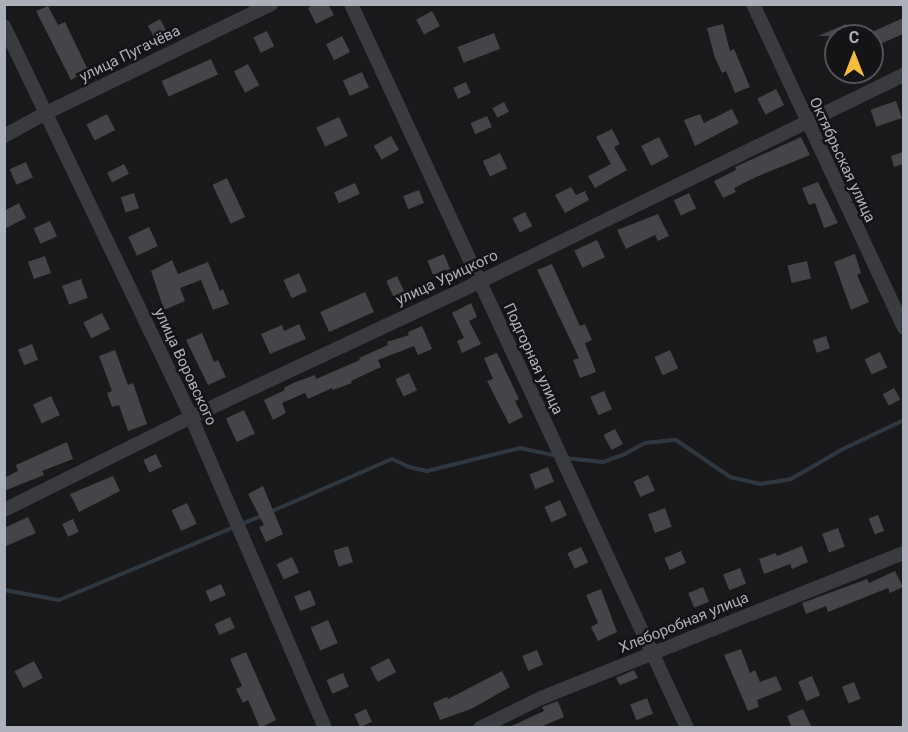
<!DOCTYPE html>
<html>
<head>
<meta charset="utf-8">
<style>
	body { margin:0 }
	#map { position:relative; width:908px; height:732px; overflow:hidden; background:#19191c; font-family:Roboto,sans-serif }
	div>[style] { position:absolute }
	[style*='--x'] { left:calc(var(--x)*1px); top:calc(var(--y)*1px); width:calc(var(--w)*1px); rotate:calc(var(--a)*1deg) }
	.stream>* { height:4px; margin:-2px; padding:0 2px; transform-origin:2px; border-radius:2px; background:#2f3840 }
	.building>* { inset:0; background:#444449; transform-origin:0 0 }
	.minor>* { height:14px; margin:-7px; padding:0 7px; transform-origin:7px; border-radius:7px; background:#3a3b41 }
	span { translate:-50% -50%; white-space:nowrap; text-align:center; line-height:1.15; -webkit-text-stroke:5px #141417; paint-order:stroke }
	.street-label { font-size:15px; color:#acb0bb }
	.frame { position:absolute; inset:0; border:6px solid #acb0bb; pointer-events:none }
	.north { position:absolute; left:824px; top:24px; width:60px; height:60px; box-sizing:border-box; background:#141417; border:2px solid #515259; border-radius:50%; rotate:0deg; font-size:16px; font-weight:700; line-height:24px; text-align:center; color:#acb0bb }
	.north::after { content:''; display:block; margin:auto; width:21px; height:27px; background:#f3bc3a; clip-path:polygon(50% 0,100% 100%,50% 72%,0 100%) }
</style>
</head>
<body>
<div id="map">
	<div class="stream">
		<i style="--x:565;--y:458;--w:38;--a:6"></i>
		<i style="--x:603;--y:462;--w:23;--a:-20"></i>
		<i style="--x:625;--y:454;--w:23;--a:-29"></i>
		<i style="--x:645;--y:443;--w:31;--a:-6"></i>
		<i style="--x:676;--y:440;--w:65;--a:34.4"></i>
		<i style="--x:730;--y:477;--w:31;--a:13"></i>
		<i style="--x:760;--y:484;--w:31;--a:-9"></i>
		<i style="--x:791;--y:479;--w:58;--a:-30.1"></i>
		<i style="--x:841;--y:450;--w:70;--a:-25.5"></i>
		<i style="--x:270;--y:512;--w:133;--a:-23.5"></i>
		<i style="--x:392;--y:459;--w:19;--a:25"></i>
		<i style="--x:409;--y:467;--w:18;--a:13"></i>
		<i style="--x:427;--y:471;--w:96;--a:-13.9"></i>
		<i style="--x:520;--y:448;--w:38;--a:12"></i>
		<i style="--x:4;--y:590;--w:56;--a:10.3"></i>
		<i style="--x:59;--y:600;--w:221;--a:-22.6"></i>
	</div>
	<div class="building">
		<i style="clip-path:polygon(314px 4px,328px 4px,334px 15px,316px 24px,308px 8px)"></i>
		<i style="clip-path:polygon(48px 6px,58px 25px,65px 22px,88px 70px,71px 80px,36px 11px)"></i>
		<i style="left:432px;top:11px;width:17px;height:18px;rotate:62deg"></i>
		<i style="clip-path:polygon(903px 18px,903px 34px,876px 46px,870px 33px)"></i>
		<i style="left:160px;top:19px;width:13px;height:14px;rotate:61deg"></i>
		<i style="clip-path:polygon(723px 24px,730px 51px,734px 49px,750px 87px,735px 93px,726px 71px,722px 73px,715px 58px,707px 28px)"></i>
		<i style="clip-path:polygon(846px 24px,851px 36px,818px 36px)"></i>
		<i style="left:267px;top:31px;width:17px;height:15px;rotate:65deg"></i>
		<i style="left:494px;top:33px;width:17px;height:39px;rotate:69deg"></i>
		<i style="left:342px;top:36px;width:18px;height:18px;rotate:63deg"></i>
		<i style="left:211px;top:59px;width:17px;height:54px;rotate:66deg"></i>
		<i style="left:248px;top:64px;width:24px;height:16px;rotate:62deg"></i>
		<i style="left:362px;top:72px;width:17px;height:21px;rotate:66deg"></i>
		<i style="left:466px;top:82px;width:12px;height:14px;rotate:66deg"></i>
		<i style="left:776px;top:89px;width:18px;height:21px;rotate:63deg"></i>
		<i style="left:896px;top:101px;width:18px;height:27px;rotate:71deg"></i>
		<i style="left:504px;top:102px;width:11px;height:13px;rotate:63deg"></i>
		<i style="clip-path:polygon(732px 109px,739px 123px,695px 146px,684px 120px,700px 114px,704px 123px)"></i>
		<i style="left:107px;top:114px;width:18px;height:23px;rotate:63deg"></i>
		<i style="left:487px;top:116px;width:12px;height:18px;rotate:66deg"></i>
		<i style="left:339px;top:117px;width:21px;height:25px;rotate:65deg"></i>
		<i style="clip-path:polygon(612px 129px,620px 144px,614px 147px,627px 170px,595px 188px,588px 176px,611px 164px,596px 137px)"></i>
		<i style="left:391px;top:136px;width:16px;height:20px;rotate:60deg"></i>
		<i style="left:659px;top:137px;width:22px;height:20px;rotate:63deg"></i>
		<i style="clip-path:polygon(801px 137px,810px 155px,756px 177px,734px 188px,736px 192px,723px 198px,714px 181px,736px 170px,735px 167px)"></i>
		<i style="clip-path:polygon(903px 152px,903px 164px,894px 167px,891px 156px)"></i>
		<i style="left:500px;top:153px;width:17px;height:19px;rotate:65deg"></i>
		<i style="left:26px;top:162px;width:17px;height:18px;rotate:66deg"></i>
		<i style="left:124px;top:164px;width:11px;height:19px;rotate:63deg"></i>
		<i style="left:227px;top:178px;width:43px;height:16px;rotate:65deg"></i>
		<i style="clip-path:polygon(818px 182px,838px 223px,824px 228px,815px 203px,809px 205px,802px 188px)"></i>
		<i style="left:355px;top:183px;width:12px;height:23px;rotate:66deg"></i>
		<i style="clip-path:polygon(571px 187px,576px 195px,585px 191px,589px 200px,565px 213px,555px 195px)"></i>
		<i style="left:419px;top:190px;width:14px;height:17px;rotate:69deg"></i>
		<i style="left:134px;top:193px;width:16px;height:14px;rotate:72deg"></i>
		<i style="left:689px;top:193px;width:17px;height:17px;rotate:65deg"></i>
		<i style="clip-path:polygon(19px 203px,26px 218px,4px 229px,4px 211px)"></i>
		<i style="left:525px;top:212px;width:16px;height:14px;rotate:63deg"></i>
		<i style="clip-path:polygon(658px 214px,669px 236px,658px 241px,655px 235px,626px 249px,617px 230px)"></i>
		<i style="left:50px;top:221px;width:17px;height:18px;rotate:66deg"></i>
		<i style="left:149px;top:227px;width:21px;height:23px;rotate:65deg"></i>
		<i style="left:597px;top:240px;width:19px;height:25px;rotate:65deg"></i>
		<i style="left:444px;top:254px;width:16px;height:18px;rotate:68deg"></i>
		<i style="clip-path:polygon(855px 254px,861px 273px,857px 275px,869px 302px,851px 310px,834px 262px)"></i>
		<i style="left:45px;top:256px;width:18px;height:18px;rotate:71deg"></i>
		<i style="clip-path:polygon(172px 260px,178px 274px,208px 262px,220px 291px,223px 289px,229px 304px,213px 310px,201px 280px,180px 288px,185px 301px,164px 310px,151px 271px)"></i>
		<i style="left:807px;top:261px;width:18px;height:20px;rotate:77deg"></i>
		<i style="clip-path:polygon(552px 264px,580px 326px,585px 324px,592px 340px,585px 343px,596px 372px,580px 378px,573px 360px,579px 358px,537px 270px)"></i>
		<i style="left:299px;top:273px;width:20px;height:17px;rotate:66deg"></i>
		<i style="left:397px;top:276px;width:21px;height:12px;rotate:65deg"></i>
		<i style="left:81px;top:279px;width:20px;height:20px;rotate:70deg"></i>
		<i style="left:365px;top:292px;width:22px;height:49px;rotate:66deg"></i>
		<i style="clip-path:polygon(471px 303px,477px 317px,469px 321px,481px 344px,462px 353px,457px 341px,464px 338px,452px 313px)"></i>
		<i style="left:102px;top:313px;width:18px;height:21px;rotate:63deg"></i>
		<i style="clip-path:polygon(299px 324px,306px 339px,270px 354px,261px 334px,282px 325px,284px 331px)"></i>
		<i style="clip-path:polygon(422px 326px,432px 349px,418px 355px,414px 346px,378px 360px,381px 367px,351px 381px,352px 383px,333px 390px,332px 388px,308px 399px,305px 393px,282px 403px,286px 413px,273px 420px,264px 400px,285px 390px,284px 388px,293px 383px,315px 375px,316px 379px,360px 360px,359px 358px,388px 345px,387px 342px,409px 335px,408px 332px)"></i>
		<i style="clip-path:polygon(202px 333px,214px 362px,218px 360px,226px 377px,208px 385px,186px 340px)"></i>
		<i style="left:826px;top:336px;width:13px;height:14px;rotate:72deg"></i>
		<i style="left:32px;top:344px;width:17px;height:15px;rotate:69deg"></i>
		<i style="clip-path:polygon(115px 350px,128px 385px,133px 383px,147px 424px,128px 431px,119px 405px,112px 407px,107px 393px,112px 391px,99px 356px)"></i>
		<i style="left:670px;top:350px;width:20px;height:17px;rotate:66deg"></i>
		<i style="left:880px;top:352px;width:17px;height:17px;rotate:65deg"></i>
		<i style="clip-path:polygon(497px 353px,519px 399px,515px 401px,523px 417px,509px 424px,487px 381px,493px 379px,484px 358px)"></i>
		<i style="left:409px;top:373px;width:19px;height:15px;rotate:65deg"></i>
		<i style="left:894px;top:388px;width:13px;height:13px;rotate:61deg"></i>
		<i style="left:604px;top:391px;width:20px;height:15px;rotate:66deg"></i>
		<i style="left:51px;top:396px;width:21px;height:20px;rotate:65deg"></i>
		<i style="left:244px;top:410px;width:26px;height:20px;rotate:65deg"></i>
		<i style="left:615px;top:429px;width:17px;height:13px;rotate:62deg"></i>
		<i style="clip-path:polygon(67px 442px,73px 459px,42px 471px,44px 475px,4px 491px,4px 478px,18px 471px,16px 465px)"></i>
		<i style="left:156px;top:454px;width:14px;height:14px;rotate:65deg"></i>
		<i style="left:548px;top:467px;width:16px;height:20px;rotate:68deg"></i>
		<i style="left:648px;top:475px;width:17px;height:16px;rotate:66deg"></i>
		<i style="clip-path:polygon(113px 476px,120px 491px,79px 512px,70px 494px)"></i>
		<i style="clip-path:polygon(263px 486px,283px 534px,266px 542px,259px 527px,264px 525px,248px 494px)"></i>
		<i style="left:560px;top:500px;width:17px;height:17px;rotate:66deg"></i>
		<i style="left:187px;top:503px;width:23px;height:17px;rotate:65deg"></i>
		<i style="left:665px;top:508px;width:20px;height:18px;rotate:70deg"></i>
		<i style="left:878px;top:515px;width:17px;height:10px;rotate:69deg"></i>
		<i style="clip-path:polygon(28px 517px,36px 533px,4px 547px,4px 528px)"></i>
		<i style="left:73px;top:519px;width:14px;height:12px;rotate:65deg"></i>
		<i style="left:838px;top:528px;width:20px;height:17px;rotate:70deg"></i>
		<i style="left:348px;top:546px;width:17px;height:15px;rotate:73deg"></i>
		<i style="clip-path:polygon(802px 546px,808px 562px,792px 569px,790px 564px,764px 574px,759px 559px,776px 553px,777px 556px)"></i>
		<i style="left:581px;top:547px;width:17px;height:15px;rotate:65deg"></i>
		<i style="left:681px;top:551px;width:13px;height:18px;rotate:67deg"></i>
		<i style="left:292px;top:557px;width:17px;height:17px;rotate:65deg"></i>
		<i style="left:740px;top:568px;width:17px;height:18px;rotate:69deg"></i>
		<i style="clip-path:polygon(895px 571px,903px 587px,890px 593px,888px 588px,828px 612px,826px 606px,806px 614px,802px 603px,867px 579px,869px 583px)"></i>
		<i style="left:221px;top:584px;width:12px;height:17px;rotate:66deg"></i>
		<i style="left:703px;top:587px;width:16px;height:16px;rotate:68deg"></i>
		<i style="clip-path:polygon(601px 589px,617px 632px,598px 641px,591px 627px,598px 623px,586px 595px)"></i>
		<i style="left:310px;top:590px;width:16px;height:17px;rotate:68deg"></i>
		<i style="left:230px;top:617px;width:12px;height:17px;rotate:66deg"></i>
		<i style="left:328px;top:620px;width:25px;height:19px;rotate:67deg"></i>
		<i style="clip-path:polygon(741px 649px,750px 673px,755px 670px,760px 682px,776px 676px,782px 690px,757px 700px,759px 707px,748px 711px,724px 655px)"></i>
		<i style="left:537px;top:650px;width:16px;height:16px;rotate:68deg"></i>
		<i style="clip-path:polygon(246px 652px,276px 720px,260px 728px,248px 700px,243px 703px,236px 689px,242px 686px,230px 659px)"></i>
		<i style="left:389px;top:658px;width:16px;height:21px;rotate:63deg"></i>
		<i style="left:34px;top:661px;width:19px;height:22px;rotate:62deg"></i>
		<i style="clip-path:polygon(634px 670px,638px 678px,620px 685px,616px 678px)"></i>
		<i style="clip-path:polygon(502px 671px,510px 687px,471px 709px,440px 720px,433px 703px,447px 697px,448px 699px)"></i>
		<i style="left:343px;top:673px;width:15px;height:18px;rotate:67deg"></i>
		<i style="left:812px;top:676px;width:21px;height:15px;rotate:67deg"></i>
		<i style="left:854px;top:682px;width:18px;height:13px;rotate:68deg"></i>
		<i style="left:647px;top:698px;width:17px;height:18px;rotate:69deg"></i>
		<i style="clip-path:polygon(558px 701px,564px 717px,538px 728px,507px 728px,544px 711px,542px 707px)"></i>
		<i style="left:366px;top:709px;width:14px;height:13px;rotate:65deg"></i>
		<i style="clip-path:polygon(803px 709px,812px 728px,792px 728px,787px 716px)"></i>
	</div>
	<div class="minor">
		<i style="--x:351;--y:4;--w:798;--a:65.1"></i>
		<i style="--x:753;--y:4;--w:357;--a:65"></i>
		<i style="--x:4;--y:26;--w:433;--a:64.4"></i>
		<i style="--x:191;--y:417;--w:339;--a:66.7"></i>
		<i style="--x:4;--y:136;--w:48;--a:-28.7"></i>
		<i style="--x:46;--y:113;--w:250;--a:-25.8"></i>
		<i style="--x:4;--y:510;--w:209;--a:-26.4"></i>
		<i style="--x:191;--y:417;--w:318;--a:-25.1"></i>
		<i style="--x:479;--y:282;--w:473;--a:-26"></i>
		<i style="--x:480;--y:728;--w:68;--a:-26.2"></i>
		<i style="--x:541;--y:698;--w:391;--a:-21.8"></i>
	</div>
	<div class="street-label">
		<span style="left:130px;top:54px;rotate:-26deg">улица Пугачёва</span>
		<span style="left:842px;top:160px;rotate:65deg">Октябрьская улица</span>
		<span style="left:447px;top:278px;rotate:-25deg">улица Урицкого</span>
		<span style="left:533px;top:359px;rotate:65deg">Подгорная улица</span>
		<span style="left:185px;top:367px;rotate:65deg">улица Воровского</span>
		<span style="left:684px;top:623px;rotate:-22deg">Хлеборобная улица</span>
	</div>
	<div class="frame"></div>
	<div class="north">С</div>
</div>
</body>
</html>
